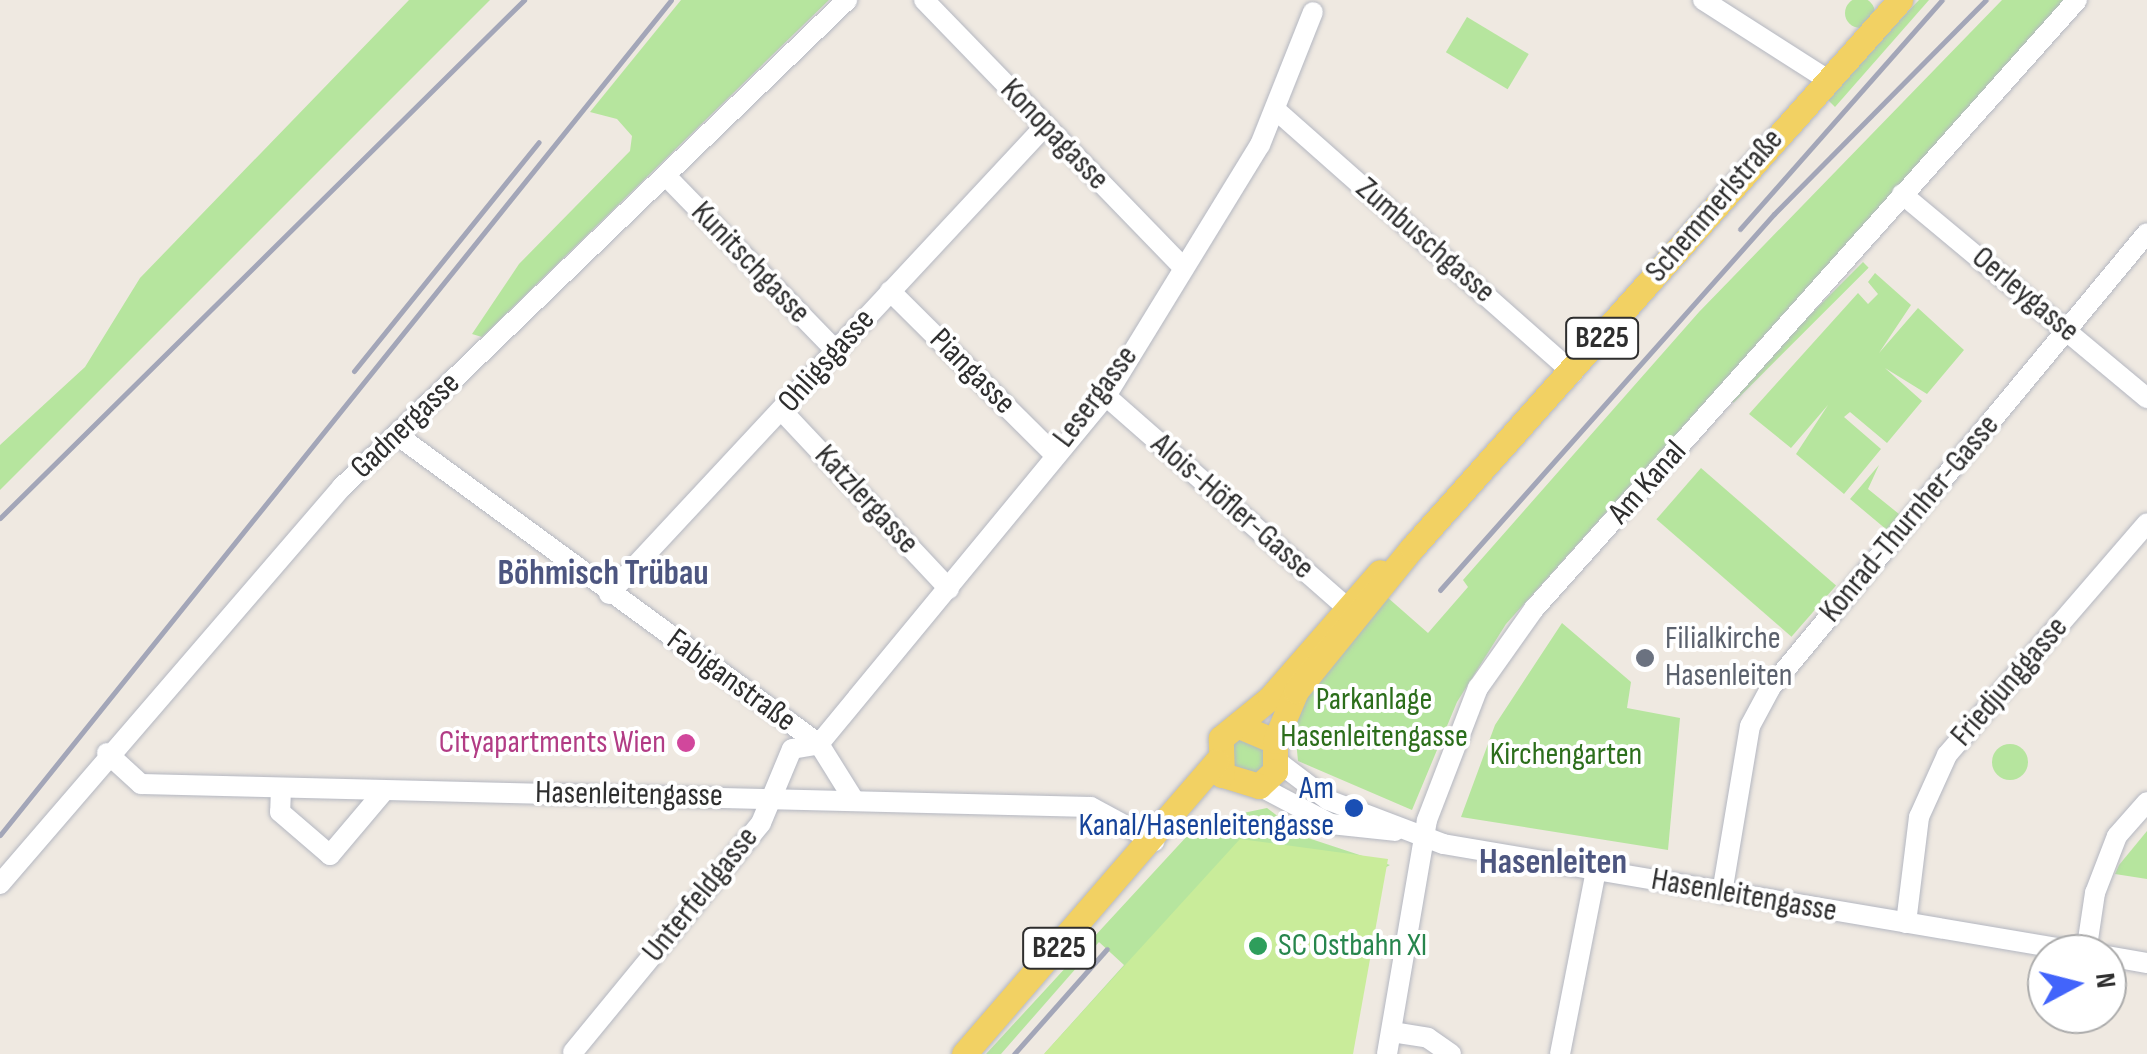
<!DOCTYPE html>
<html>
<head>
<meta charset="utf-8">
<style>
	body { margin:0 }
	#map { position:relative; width:2147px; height:1054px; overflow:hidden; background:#efe9e1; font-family:"Sofia Sans Condensed",sans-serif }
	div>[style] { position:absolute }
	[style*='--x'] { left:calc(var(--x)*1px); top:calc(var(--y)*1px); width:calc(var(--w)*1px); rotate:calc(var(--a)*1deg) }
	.green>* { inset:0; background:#b6e59e; transform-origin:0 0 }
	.round { border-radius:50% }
	.pitch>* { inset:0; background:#c9ec9a }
	.roads { filter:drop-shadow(0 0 2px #b4b7c1) drop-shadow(0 0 2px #b4b7c1) }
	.minor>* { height:20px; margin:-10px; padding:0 10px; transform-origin:10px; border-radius:10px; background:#fff }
	.major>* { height:25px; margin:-12.5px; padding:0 12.5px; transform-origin:12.5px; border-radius:12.5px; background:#f2d163 }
	.rail>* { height:5px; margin:-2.5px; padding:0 2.5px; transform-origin:2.5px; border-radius:2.5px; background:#a3a6b8 }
	.dots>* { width:28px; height:28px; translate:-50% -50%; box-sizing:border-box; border:5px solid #fff; border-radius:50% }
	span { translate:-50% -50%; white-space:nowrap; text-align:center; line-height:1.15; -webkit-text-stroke:8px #fff; paint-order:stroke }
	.shield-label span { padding:2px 8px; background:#fff; border:2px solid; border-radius:8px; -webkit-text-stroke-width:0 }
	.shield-label { font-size:30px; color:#2e2e2e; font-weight:700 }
	.street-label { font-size:32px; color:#2e2e2e }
	.worship-label { font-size:32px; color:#5b616d }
	.left { translate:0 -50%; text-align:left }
	.park-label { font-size:32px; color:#2c6e1b }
	.hotel-label { font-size:32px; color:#b23c85 }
	.right { translate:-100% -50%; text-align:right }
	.transit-label { font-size:32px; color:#164399 }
	.leisure-label { font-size:32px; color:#27864d }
	.neighbourhood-label { font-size:35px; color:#4d5680; font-weight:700 }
	.north { position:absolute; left:2027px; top:934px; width:100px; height:100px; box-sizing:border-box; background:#fff; border:2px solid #ababab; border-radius:50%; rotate:83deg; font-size:28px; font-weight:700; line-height:40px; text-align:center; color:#2e2e2e }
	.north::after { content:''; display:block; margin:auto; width:35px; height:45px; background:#4264fb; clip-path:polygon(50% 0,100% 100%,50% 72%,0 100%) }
</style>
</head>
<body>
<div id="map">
	<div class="green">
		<i class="round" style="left:1845px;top:-2px;width:30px;height:30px"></i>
		<i style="clip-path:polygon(409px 0,490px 0,0 490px,0 445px,85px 367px,140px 278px)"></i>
		<i style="clip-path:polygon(681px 0,829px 0,482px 337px,472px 334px,519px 264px,630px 151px,632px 136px,617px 119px,590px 112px)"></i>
		<i style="clip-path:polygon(1919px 0,1929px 0,1835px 107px,1826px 98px)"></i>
		<i style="clip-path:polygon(2002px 0,2065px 0,1506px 624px,1457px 702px,1412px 810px,1298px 761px,1293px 709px,1387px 597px,1428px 633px,1468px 587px,1463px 580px,1699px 312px)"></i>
		<i style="left:1467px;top:17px;width:72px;height:41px;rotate:31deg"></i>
		<i style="left:1863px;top:262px;width:8px;height:191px;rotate:45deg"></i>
		<i style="clip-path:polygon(1875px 273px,1911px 305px,1879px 353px,1918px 308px,1964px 350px,1927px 394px,1885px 368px,1922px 401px,1887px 443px,1850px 412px,1844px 417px,1881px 449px,1844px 494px,1796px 454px,1828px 405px,1791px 448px,1749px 414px,1858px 293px,1868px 304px,1878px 294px,1868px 282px)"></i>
		<i style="clip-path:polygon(1879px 465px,1868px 489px,1899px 514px,1887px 530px,1850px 499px)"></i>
		<i style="left:1701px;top:468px;width:179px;height:68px;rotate:41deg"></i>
		<i style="clip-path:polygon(1562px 623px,1631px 682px,1627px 708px,1680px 718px,1668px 850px,1461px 817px,1495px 725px)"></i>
		<i style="clip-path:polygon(1241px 736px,1257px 737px,1269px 757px,1257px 775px,1234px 772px,1230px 745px)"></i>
		<i class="round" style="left:1992px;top:744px;width:36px;height:36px"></i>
		<i style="clip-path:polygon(1267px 808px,1305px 837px,1390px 865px,1044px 1054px,1124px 965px,1099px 942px,1001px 1054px,986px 1054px,1200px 822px)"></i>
		<i style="clip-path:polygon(2147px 831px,2147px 879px,2115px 874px,2119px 865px)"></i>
	</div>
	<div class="pitch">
		<i style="clip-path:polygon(1240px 839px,1388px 859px,1353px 1054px,1044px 1054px)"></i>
	</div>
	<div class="roads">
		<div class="minor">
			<i style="--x:924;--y:0;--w:373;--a:45.9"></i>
			<i style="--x:1703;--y:0;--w:148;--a:32.6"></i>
			<i style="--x:1277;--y:111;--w:395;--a:41.5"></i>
			<i style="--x:666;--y:176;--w:241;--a:45.8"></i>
			<i style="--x:1902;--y:194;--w:319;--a:39.8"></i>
			<i style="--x:890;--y:291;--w:231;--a:44.8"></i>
			<i style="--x:1106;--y:396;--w:333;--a:41.3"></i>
			<i style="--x:782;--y:411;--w:244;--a:46.8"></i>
			<i style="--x:397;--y:435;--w:523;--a:36.21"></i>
			<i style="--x:819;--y:744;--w:66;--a:58"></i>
			<i style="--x:609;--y:594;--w:640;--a:-47.03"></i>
			<i style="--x:819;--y:744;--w:451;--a:-50.5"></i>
			<i style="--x:1106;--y:396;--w:294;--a:-58.5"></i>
			<i style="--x:1260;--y:145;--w:143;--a:-68.3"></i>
			<i style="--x:107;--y:753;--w:46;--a:42.4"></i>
			<i style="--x:141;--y:784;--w:950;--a:1.39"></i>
			<i style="--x:1091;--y:807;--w:72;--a:28.4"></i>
			<i style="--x:1278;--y:762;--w:63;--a:37.2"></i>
			<i style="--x:1328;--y:800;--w:123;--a:20.9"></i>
			<i style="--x:1443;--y:844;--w:658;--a:9.62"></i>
			<i style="--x:1259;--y:786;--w:81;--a:27.8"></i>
			<i style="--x:1331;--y:824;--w:64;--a:6.2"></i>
			<i style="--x:281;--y:788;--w:24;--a:92"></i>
			<i style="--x:280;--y:812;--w:66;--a:40.7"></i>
			<i style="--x:330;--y:855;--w:84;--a:-49.8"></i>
			<i style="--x:0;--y:884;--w:524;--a:-49.26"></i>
			<i style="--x:342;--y:487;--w:702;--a:-43.96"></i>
			<i style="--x:1722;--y:893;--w:169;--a:-80.5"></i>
			<i style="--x:1750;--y:726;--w:44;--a:-61.7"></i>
			<i style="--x:1771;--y:687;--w:589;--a:-50.37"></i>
			<i style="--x:1906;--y:923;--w:107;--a:-83"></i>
			<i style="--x:1919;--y:817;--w:68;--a:-65.7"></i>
			<i style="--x:1947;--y:755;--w:306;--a:-49.2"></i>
			<i style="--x:2086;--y:953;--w:61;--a:-81.5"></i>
			<i style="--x:2095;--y:893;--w:61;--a:-68.9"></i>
			<i style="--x:2117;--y:836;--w:45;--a:-48.6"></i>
			<i style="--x:2107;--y:956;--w:41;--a:9.9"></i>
			<i style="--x:1392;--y:1032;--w:36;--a:9"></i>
			<i style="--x:1428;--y:1038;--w:28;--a:35"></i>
			<i style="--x:573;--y:1052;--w:296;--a:-50.6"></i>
			<i style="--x:761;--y:823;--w:80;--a:-67.3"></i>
			<i style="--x:792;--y:749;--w:27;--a:-10"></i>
			<i style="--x:1387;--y:1054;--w:237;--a:-80.3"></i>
			<i style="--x:1427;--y:820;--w:142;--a:-68.9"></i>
			<i style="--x:1478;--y:688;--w:97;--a:-54.7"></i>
			<i style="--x:1534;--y:609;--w:816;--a:-48.28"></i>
			<i style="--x:1560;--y:1054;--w:187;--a:-78.9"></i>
		</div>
		<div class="major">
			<i style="--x:1239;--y:726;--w:39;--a:23"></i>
			<i style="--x:1275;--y:741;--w:30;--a:90"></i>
			<i style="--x:1275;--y:771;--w:22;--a:137"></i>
			<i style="--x:1259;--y:786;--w:39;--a:-163"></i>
			<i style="--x:1222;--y:775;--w:37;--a:-92"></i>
			<i style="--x:1221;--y:738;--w:63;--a:-39.2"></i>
			<i style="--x:1270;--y:698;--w:167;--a:-48.9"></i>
			<i style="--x:1275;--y:741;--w:54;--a:-67.2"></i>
			<i style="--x:1296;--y:691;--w:184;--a:-51"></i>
			<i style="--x:1412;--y:548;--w:734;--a:-48.31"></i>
			<i style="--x:964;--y:1054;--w:386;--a:-49.2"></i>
		</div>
	</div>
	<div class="rail">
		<i style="--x:1740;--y:229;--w:305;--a:-48.6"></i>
		<i style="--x:354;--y:371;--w:294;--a:-51.1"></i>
		<i style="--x:0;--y:518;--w:737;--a:-44.67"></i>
		<i style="--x:1440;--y:590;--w:503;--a:-48.39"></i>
		<i style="--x:1774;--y:214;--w:301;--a:-45.3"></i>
		<i style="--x:0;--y:835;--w:1071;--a:-51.21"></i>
		<i style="--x:1014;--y:1054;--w:140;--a:-48.5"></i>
	</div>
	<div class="dots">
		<i style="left:1645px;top:658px;background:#6b7280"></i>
		<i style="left:686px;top:743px;background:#d1479c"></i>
		<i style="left:1354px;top:808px;background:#1a4fb4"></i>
		<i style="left:1258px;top:946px;background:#2e9e5b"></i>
	</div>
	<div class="shield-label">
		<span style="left:1602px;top:338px">B225</span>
		<span style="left:1059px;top:948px">B225</span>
	</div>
	<div class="street-label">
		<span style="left:1054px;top:135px;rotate:46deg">Konopagasse</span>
		<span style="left:1715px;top:206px;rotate:-49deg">Schemmerlstraße</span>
		<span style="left:1425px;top:241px;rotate:41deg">Zumbuschgasse</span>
		<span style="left:750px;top:263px;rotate:46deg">Kunitschgasse</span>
		<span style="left:2025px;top:295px;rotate:40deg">Oerleygasse</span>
		<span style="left:827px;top:361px;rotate:-48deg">Ohligsgasse</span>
		<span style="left:972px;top:372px;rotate:45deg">Piangasse</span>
		<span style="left:1096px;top:397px;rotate:-53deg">Lesergasse</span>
		<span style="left:406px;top:426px;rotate:-44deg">Gadnergasse</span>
		<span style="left:1648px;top:483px;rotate:-48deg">Am Kanal</span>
		<span style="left:866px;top:500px;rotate:47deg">Katzlergasse</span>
		<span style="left:1232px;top:507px;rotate:41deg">Alois-Höfler-Gasse</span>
		<span style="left:1910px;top:519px;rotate:-50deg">Konrad-Thurnher-Gasse</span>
		<span style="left:731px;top:681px;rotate:36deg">Fabiganstraße</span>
		<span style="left:2010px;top:682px;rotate:-49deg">Friedjunggasse</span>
		<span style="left:629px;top:795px;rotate:1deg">Hasenleitengasse</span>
		<span style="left:701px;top:895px;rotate:-51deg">Unterfeldgasse</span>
		<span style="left:1744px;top:896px;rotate:10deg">Hasenleitengasse</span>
	</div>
	<div class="worship-label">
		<span class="left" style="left:1665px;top:658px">Filialkirche<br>Hasenleiten</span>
	</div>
	<div class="park-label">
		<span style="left:1374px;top:719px">Parkanlage<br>Hasenleitengasse</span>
		<span style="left:1566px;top:755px">Kirchengarten</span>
	</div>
	<div class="hotel-label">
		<span class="right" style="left:666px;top:743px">Cityapartments Wien</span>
	</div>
	<div class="transit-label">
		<span class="right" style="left:1334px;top:808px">Am<br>Kanal/Hasenleitengasse</span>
	</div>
	<div class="leisure-label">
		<span class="left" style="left:1278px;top:946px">SC Ostbahn XI</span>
	</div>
	<div class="neighbourhood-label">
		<span style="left:603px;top:574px">Böhmisch Trübau</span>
		<span style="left:1553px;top:863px">Hasenleiten</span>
	</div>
	<div class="north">N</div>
</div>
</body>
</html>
